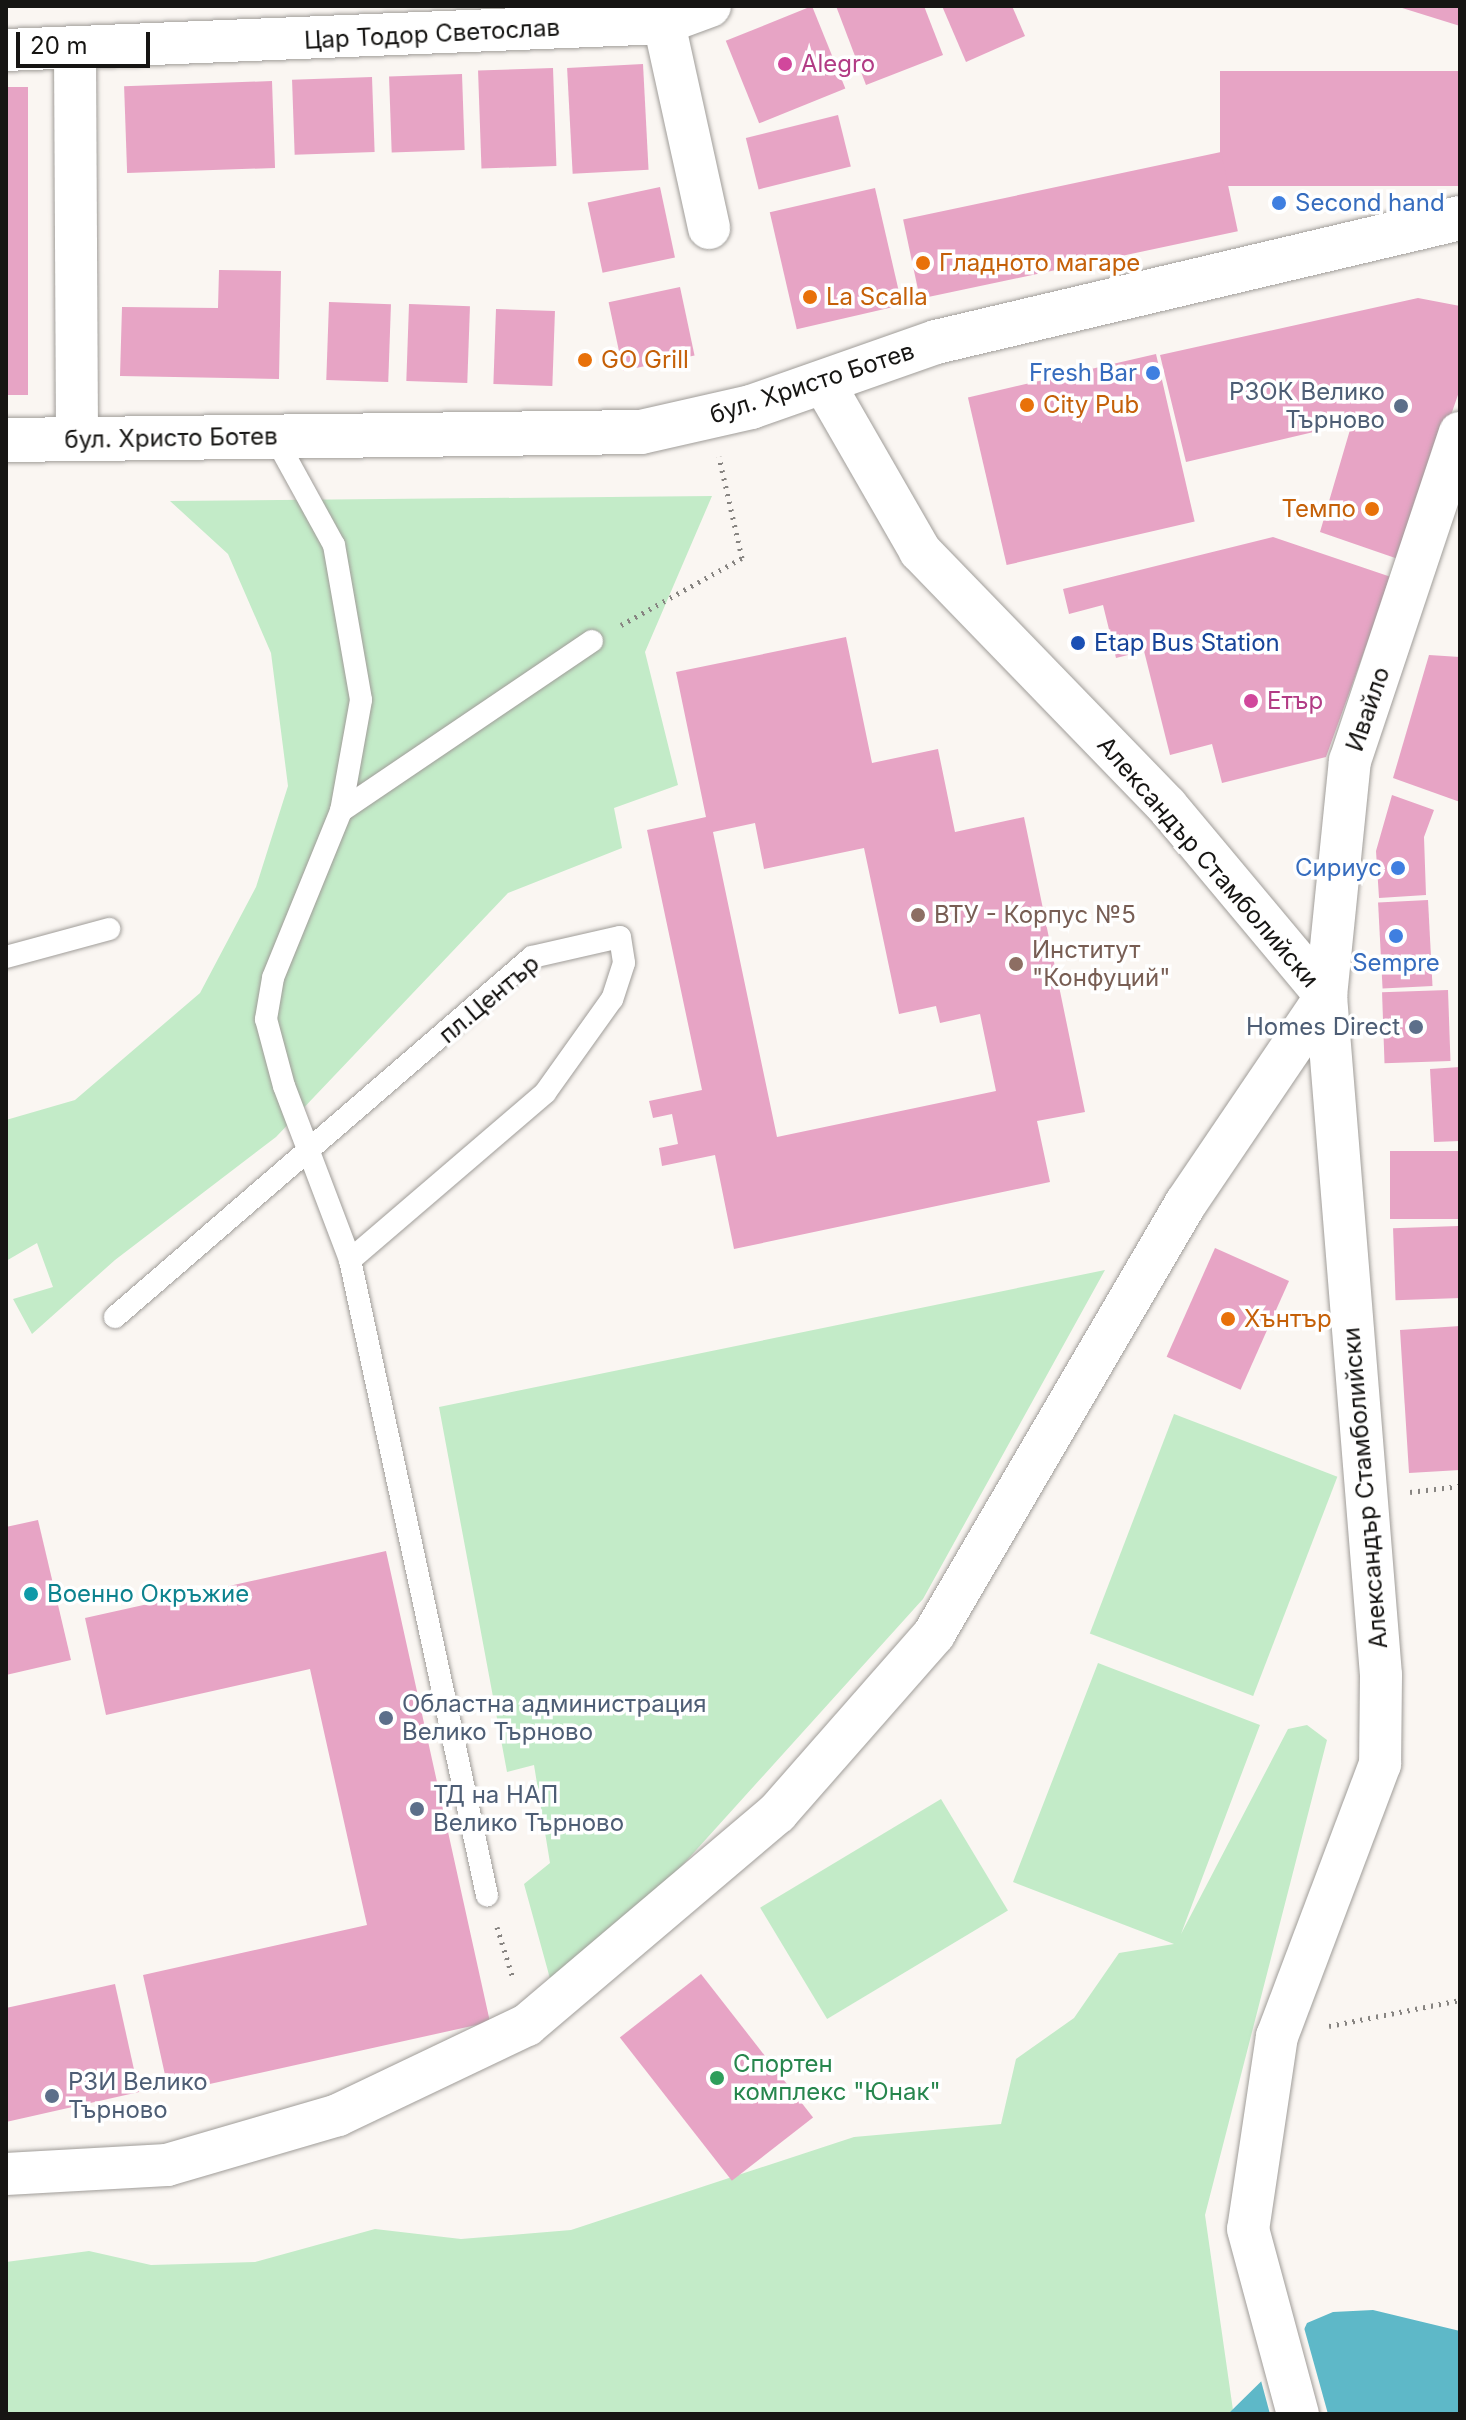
<!DOCTYPE html>
<html>
<head>
<meta charset="utf-8">
<style>
	body { margin:0 }
	#map { position:relative; width:1466px; height:2420px; overflow:hidden; background:#faf6f2; font-family:Inter,sans-serif }
	div>[style] { position:absolute }
	[style*='--x'] { left:calc(var(--x)*1px); top:calc(var(--y)*1px); width:calc(var(--w)*1px); rotate:calc(var(--a)*1deg) }
	.green>* { inset:0; background:#c3ebc8; transform-origin:0 0 }
	.water>* { inset:0; background:#5eb8c8 }
	.pier>* { inset:0; background:#faf6f2 }
	.building>* { inset:0; background:#e7a4c5; transform-origin:0 0 }
	.path>* { height:5px; margin-top:-2.5px; transform-origin:0; background:repeating-linear-gradient(90deg,#878481 0 2px,transparent 0 8px) }
	.roads { filter:drop-shadow(0 0 2px #a09d99) drop-shadow(0 0 2px #a09d99) }
	.lane>* { height:22px; margin:-11px; padding:0 11px; transform-origin:11px; border-radius:11px; background:#fff }
	.street>* { height:42px; margin:-21px; padding:0 21px; transform-origin:21px; border-radius:21px; background:#fff }
	.secondary>* { height:44px; margin:-22px; padding:0 22px; transform-origin:22px; border-radius:22px; background:#fff }
	.dots>* { width:22px; height:22px; translate:-50% -50%; box-sizing:border-box; border:4px solid #fff; border-radius:50% }
	span { translate:-50% -50%; white-space:nowrap; text-align:center; line-height:1.15; -webkit-text-stroke:7px #fff; paint-order:stroke }
	.street-label { font-size:24px; color:#161513 }
	.hotel-label { font-size:24px; color:#b23c85 }
	.left { translate:0 -50%; text-align:left }
	.shop-label { font-size:24px; color:#366cbe }
	.right { translate:-100% -50%; text-align:right }
	.food-label { font-size:24px; color:#c56008 }
	.service-label { font-size:24px; color:#4e5e75 }
	.transit-label { font-size:24px; color:#164399 }
	.education-label { font-size:24px; color:#785e54 }
	.culture-label { font-size:24px; color:#0d838f }
	.leisure-label { font-size:24px; color:#27864d }
	.frame { position:absolute; inset:0; border:8px solid #161513; pointer-events:none }
	.scale { position:absolute; left:16px; top:32px; width:134px; height:36px; box-sizing:border-box; border:4px solid #161513; border-top:0; padding-left:10px; font-size:24px; line-height:28px; white-space:nowrap; color:#161513; -webkit-text-stroke:6px #fff; paint-order:stroke }
</style>
</head>
<body>
<div id="map">
	<div class="green">
		<i style="clip-path:polygon(712px 496px,645px 652px,678px 785px,614px 808px,622px 848px,508px 893px,276px 1137px,115px 1260px,32px 1334px,13px 1299px,53px 1287px,37px 1243px,6px 1261px,6px 1120px,75px 1100px,200px 993px,256px 887px,288px 786px,271px 653px,228px 554px,170px 501px)"></i>
		<i style="clip-path:polygon(1105px 1270px,923px 1599px,557px 2004px,524px 1884px,550px 1863px,534px 1765px,507px 1772px,439px 1407px)"></i>
		<i style="left:1174px;top:1414px;width:175px;height:235px;rotate:21deg"></i>
		<i style="clip-path:polygon(1098px 1663px,1260px 1725px,1181px 1934px,1288px 1729px,1307px 1725px,1327px 1740px,1205px 2215px,1233px 2410px,1228px 2414px,6px 2414px,6px 2262px,89px 2251px,151px 2265px,255px 2262px,375px 2229px,461px 2239px,571px 2230px,854px 2137px,1001px 2124px,1016px 2059px,1074px 2018px,1119px 1953px,1174px 1944px,1013px 1882px)"></i>
		<i style="left:941px;top:1799px;width:130px;height:211px;rotate:59deg"></i>
	</div>
	<div class="water">
		<i style="clip-path:polygon(1373px 2310px,1460px 2331px,1460px 2414px,1228px 2414px,1296px 2347px,1307px 2323px,1333px 2312px)"></i>
	</div>
	<div class="pier">
		<i style="clip-path:polygon(1303px 2324px,1328px 2414px,1270px 2414px,1260px 2377px,1292px 2345px)"></i>
	</div>
	<div class="building">
		<i style="left:812px;top:6px;width:89px;height:93px;rotate:68deg"></i>
		<i style="clip-path:polygon(836px 6px,924px 6px,943px 55px,866px 85px)"></i>
		<i style="clip-path:polygon(942px 6px,1012px 6px,1025px 36px,966px 62px)"></i>
		<i style="clip-path:polygon(1399px 6px,1460px 6px,1460px 26px,1399px 7px)"></i>
		<i style="left:643px;top:64px;width:106px;height:76px;rotate:87deg"></i>
		<i style="left:553px;top:68px;width:98px;height:75px;rotate:88deg"></i>
		<i style="left:1460px;top:71px;width:115px;height:240px;rotate:90deg"></i>
		<i style="left:462px;top:74px;width:76px;height:73px;rotate:88deg"></i>
		<i style="left:372px;top:77px;width:75px;height:80px;rotate:88deg"></i>
		<i style="left:272px;top:81px;width:87px;height:148px;rotate:88deg"></i>
		<i style="left:6px;top:87px;width:22px;height:308px"></i>
		<i style="left:838px;top:115px;width:53px;height:95px;rotate:76deg"></i>
		<i style="left:1221px;top:152px;width:81px;height:325px;rotate:78deg"></i>
		<i style="left:660px;top:187px;width:72px;height:74px;rotate:78deg"></i>
		<i style="left:875px;top:188px;width:120px;height:108px;rotate:77deg"></i>
		<i style="clip-path:polygon(219px 270px,281px 271px,279px 379px,120px 376px,122px 307px,218px 308px)"></i>
		<i style="left:680px;top:287px;width:70px;height:73px;rotate:78deg"></i>
		<i style="clip-path:polygon(1418px 298px,1460px 306px,1460px 389px,1401px 560px,1320px 532px,1352px 423px,1186px 462px,1160px 355px)"></i>
		<i style="left:329px;top:302px;width:62px;height:78px;rotate:2deg"></i>
		<i style="left:409px;top:304px;width:61px;height:77px;rotate:2deg"></i>
		<i style="left:496px;top:309px;width:59px;height:75px;rotate:2deg"></i>
		<i style="left:1156px;top:354px;width:172px;height:193px;rotate:77deg"></i>
		<i style="clip-path:polygon(1273px 537px,1391px 577px,1326px 757px,1222px 783px,1212px 744px,1170px 755px,1144px 651px,1116px 658px,1103px 605px,1069px 614px,1063px 589px)"></i>
		<i style="clip-path:polygon(evenodd,846px 637px,872px 763px,938px 749px,955px 832px,1024px 817px,1085px 1112px,1037px 1121px,1050px 1182px,734px 1249px,715px 1155px,662px 1166px,659px 1148px,678px 1144px,672px 1114px,653px 1118px,649px 1101px,702px 1090px,647px 830px,706px 817px,676px 672px,846px 637px,755px 823px,764px 869px,864px 848px,899px 1014px,936px 1006px,940px 1023px,980px 1014px,996px 1091px,777px 1137px,713px 832px,755px 823px)"></i>
		<i style="clip-path:polygon(1429px 655px,1460px 657px,1460px 802px,1393px 778px)"></i>
		<i style="clip-path:polygon(1392px 795px,1434px 810px,1424px 837px,1426px 895px,1379px 898px,1376px 851px)"></i>
		<i style="left:1428px;top:900px;width:86px;height:50px;rotate:87deg"></i>
		<i style="left:1448px;top:990px;width:71px;height:66px;rotate:88deg"></i>
		<i style="clip-path:polygon(1460px 1067px,1460px 1141px,1434px 1142px,1430px 1069px)"></i>
		<i style="left:1460px;top:1151px;width:68px;height:70px;rotate:90deg"></i>
		<i style="left:1458px;top:1226px;width:72px;height:65px;rotate:88deg"></i>
		<i style="left:1215px;top:1248px;width:81px;height:119px;rotate:24deg"></i>
		<i style="clip-path:polygon(1460px 1326px,1460px 1470px,1409px 1473px,1400px 1330px)"></i>
		<i style="clip-path:polygon(38px 1520px,71px 1660px,6px 1675px,6px 1527px)"></i>
		<i style="clip-path:polygon(386px 1551px,490px 2022px,169px 2093px,143px 1975px,367px 1925px,310px 1669px,106px 1715px,85px 1618px)"></i>
		<i style="left:701px;top:1974px;width:182px;height:103px;rotate:52deg"></i>
		<i style="clip-path:polygon(115px 1984px,139px 2092px,6px 2122px,6px 2008px)"></i>
	</div>
	<div class="path">
		<i style="--x:621;--y:625;--w:138;--a:-29"></i>
		<i style="--x:742;--y:558;--w:104;--a:-102.8"></i>
		<i style="--x:1410;--y:1492;--w:50;--a:-6.8"></i>
		<i style="--x:497;--y:1927;--w:53;--a:72.6"></i>
		<i style="--x:1329;--y:2026;--w:134;--a:-11.2"></i>
	</div>
	<div class="roads">
		<div class="lane">
			<i style="--x:274;--y:436;--w:124;--a:61.2"></i>
			<i style="--x:334;--y:545;--w:157;--a:80.1"></i>
			<i style="--x:361;--y:700;--w:113;--a:100.2"></i>
			<i style="--x:341;--y:811;--w:180;--a:112.2"></i>
			<i style="--x:273;--y:978;--w:42;--a:99.7"></i>
			<i style="--x:266;--y:1019;--w:69;--a:75"></i>
			<i style="--x:284;--y:1086;--w:186;--a:69.2"></i>
			<i style="--x:350;--y:1260;--w:650;--a:77.83"></i>
			<i style="--x:341;--y:811;--w:303;--a:-34.1"></i>
			<i style="--x:6;--y:957;--w:107;--a:-15.2"></i>
			<i style="--x:115;--y:1317;--w:551;--a:-40.8"></i>
			<i style="--x:532;--y:957;--w:90;--a:-12.8"></i>
			<i style="--x:620;--y:937;--w:26;--a:81"></i>
			<i style="--x:624;--y:963;--w:38;--a:108"></i>
			<i style="--x:612;--y:999;--w:115;--a:125.5"></i>
			<i style="--x:545;--y:1093;--w:257;--a:139.4"></i>
		</div>
		<div class="street">
			<i style="--x:664;--y:23;--w:210;--a:77.6"></i>
			<i style="--x:6;--y:50;--w:659;--a:-2.35"></i>
			<i style="--x:664;--y:23;--w:49;--a:-20.3"></i>
			<i style="--x:75;--y:51;--w:389;--a:89.7"></i>
			<i style="--x:823;--y:382;--w:195;--a:60.1"></i>
			<i style="--x:920;--y:551;--w:355;--a:45.9"></i>
			<i style="--x:1167;--y:806;--w:248;--a:50.1"></i>
			<i style="--x:1326;--y:996;--w:681;--a:85.37"></i>
			<i style="--x:1381;--y:1675;--w:89;--a:90.6"></i>
			<i style="--x:1380;--y:1764;--w:291;--a:110.7"></i>
			<i style="--x:1277;--y:2036;--w:195;--a:98.5"></i>
			<i style="--x:1248;--y:2229;--w:192;--a:74.9"></i>
			<i style="--x:6;--y:2174;--w:161;--a:-3.2"></i>
			<i style="--x:167;--y:2165;--w:178;--a:-16.3"></i>
			<i style="--x:338;--y:2115;--w:209;--a:-25.5"></i>
			<i style="--x:527;--y:2025;--w:328;--a:-40.3"></i>
			<i style="--x:777;--y:1813;--w:238;--a:-48.7"></i>
			<i style="--x:934;--y:1634;--w:499;--a:-59.7"></i>
			<i style="--x:1186;--y:1203;--w:250;--a:-55.9"></i>
			<i style="--x:1326;--y:996;--w:236;--a:-84.2"></i>
			<i style="--x:1350;--y:761;--w:346;--a:-71.5"></i>
		</div>
		<div class="secondary">
			<i style="--x:6;--y:440;--w:635;--a:-0.72"></i>
			<i style="--x:641;--y:432;--w:113;--a:-12.8"></i>
			<i style="--x:751;--y:407;--w:196;--a:-19.4"></i>
			<i style="--x:936;--y:342;--w:538;--a:-13.31"></i>
		</div>
	</div>
	<div class="dots">
		<i style="left:785px;top:64px;background:#d1479c"></i>
		<i style="left:1279px;top:203px;background:#3f7fe0"></i>
		<i style="left:923px;top:263px;background:#e8710a"></i>
		<i style="left:810px;top:297px;background:#e8710a"></i>
		<i style="left:585px;top:360px;background:#e8710a"></i>
		<i style="left:1153px;top:373px;background:#3f7fe0"></i>
		<i style="left:1027px;top:405px;background:#e8710a"></i>
		<i style="left:1401px;top:406px;background:#5c6f8a"></i>
		<i style="left:1372px;top:509px;background:#e8710a"></i>
		<i style="left:1078px;top:643px;background:#1a4fb4"></i>
		<i style="left:1251px;top:701px;background:#d1479c"></i>
		<i style="left:1398px;top:868px;background:#3f7fe0"></i>
		<i style="left:918px;top:915px;background:#8d6e63"></i>
		<i style="left:1396px;top:936px;background:#3f7fe0"></i>
		<i style="left:1016px;top:964px;background:#8d6e63"></i>
		<i style="left:1416px;top:1027px;background:#5c6f8a"></i>
		<i style="left:1228px;top:1319px;background:#e8710a"></i>
		<i style="left:31px;top:1594px;background:#0f9aa8"></i>
		<i style="left:386px;top:1718px;background:#5c6f8a"></i>
		<i style="left:417px;top:1809px;background:#5c6f8a"></i>
		<i style="left:717px;top:2078px;background:#2e9e5b"></i>
		<i style="left:52px;top:2096px;background:#5c6f8a"></i>
	</div>
	<div class="street-label">
		<span style="left:432px;top:34px;rotate:-3deg">Цар Тодор Светослав</span>
		<span style="left:812px;top:383px;rotate:-18deg">бул. Христо Ботев</span>
		<span style="left:171px;top:438px;rotate:-1deg">бул. Христо Ботев</span>
		<span style="left:1368px;top:709px;rotate:-71deg">Ивайло</span>
		<span style="left:1208px;top:862px;rotate:49deg">Александър Стамболийски</span>
		<span style="left:489px;top:999px;rotate:-40deg">пл.Център</span>
		<span style="left:1365px;top:1488px;rotate:-95deg">Александър Стамболийски</span>
	</div>
	<div class="hotel-label">
		<span class="left" style="left:801px;top:64px">Аlegro</span>
		<span class="left" style="left:1267px;top:701px">Етър</span>
	</div>
	<div class="shop-label">
		<span class="left" style="left:1295px;top:203px">Second hand</span>
		<span class="right" style="left:1137px;top:373px">Fresh Bar</span>
		<span class="right" style="left:1382px;top:868px">Сириус</span>
		<span style="left:1396px;top:963px">Sempre</span>
	</div>
	<div class="food-label">
		<span class="left" style="left:939px;top:263px">Гладното магаре</span>
		<span class="left" style="left:826px;top:297px">La Scalla</span>
		<span class="left" style="left:601px;top:360px">GO Grill</span>
		<span class="left" style="left:1043px;top:405px">City Pub</span>
		<span class="right" style="left:1356px;top:509px">Темпо</span>
		<span class="left" style="left:1244px;top:1319px">Хънтър</span>
	</div>
	<div class="service-label">
		<span class="right" style="left:1385px;top:406px">РЗОК Велико<br>Търново</span>
		<span class="right" style="left:1400px;top:1027px">Homes Direct</span>
		<span class="left" style="left:402px;top:1718px">Областна администрация<br>Велико Търново</span>
		<span class="left" style="left:433px;top:1809px">ТД на НАП<br>Велико Търново</span>
		<span class="left" style="left:68px;top:2096px">РЗИ Велико<br>Търново</span>
	</div>
	<div class="transit-label">
		<span class="left" style="left:1094px;top:643px">Etap Bus Station</span>
	</div>
	<div class="education-label">
		<span class="left" style="left:934px;top:915px">ВТУ - Корпус №5</span>
		<span class="left" style="left:1032px;top:964px">Институт<br>"Конфуций"</span>
	</div>
	<div class="culture-label">
		<span class="left" style="left:47px;top:1594px">Военно Окръжие</span>
	</div>
	<div class="leisure-label">
		<span class="left" style="left:733px;top:2078px">Спортен<br>комплекс "Юнак"</span>
	</div>
	<div class="frame"></div>
	<div class="scale">20 m</div>
</div>
</body>
</html>
